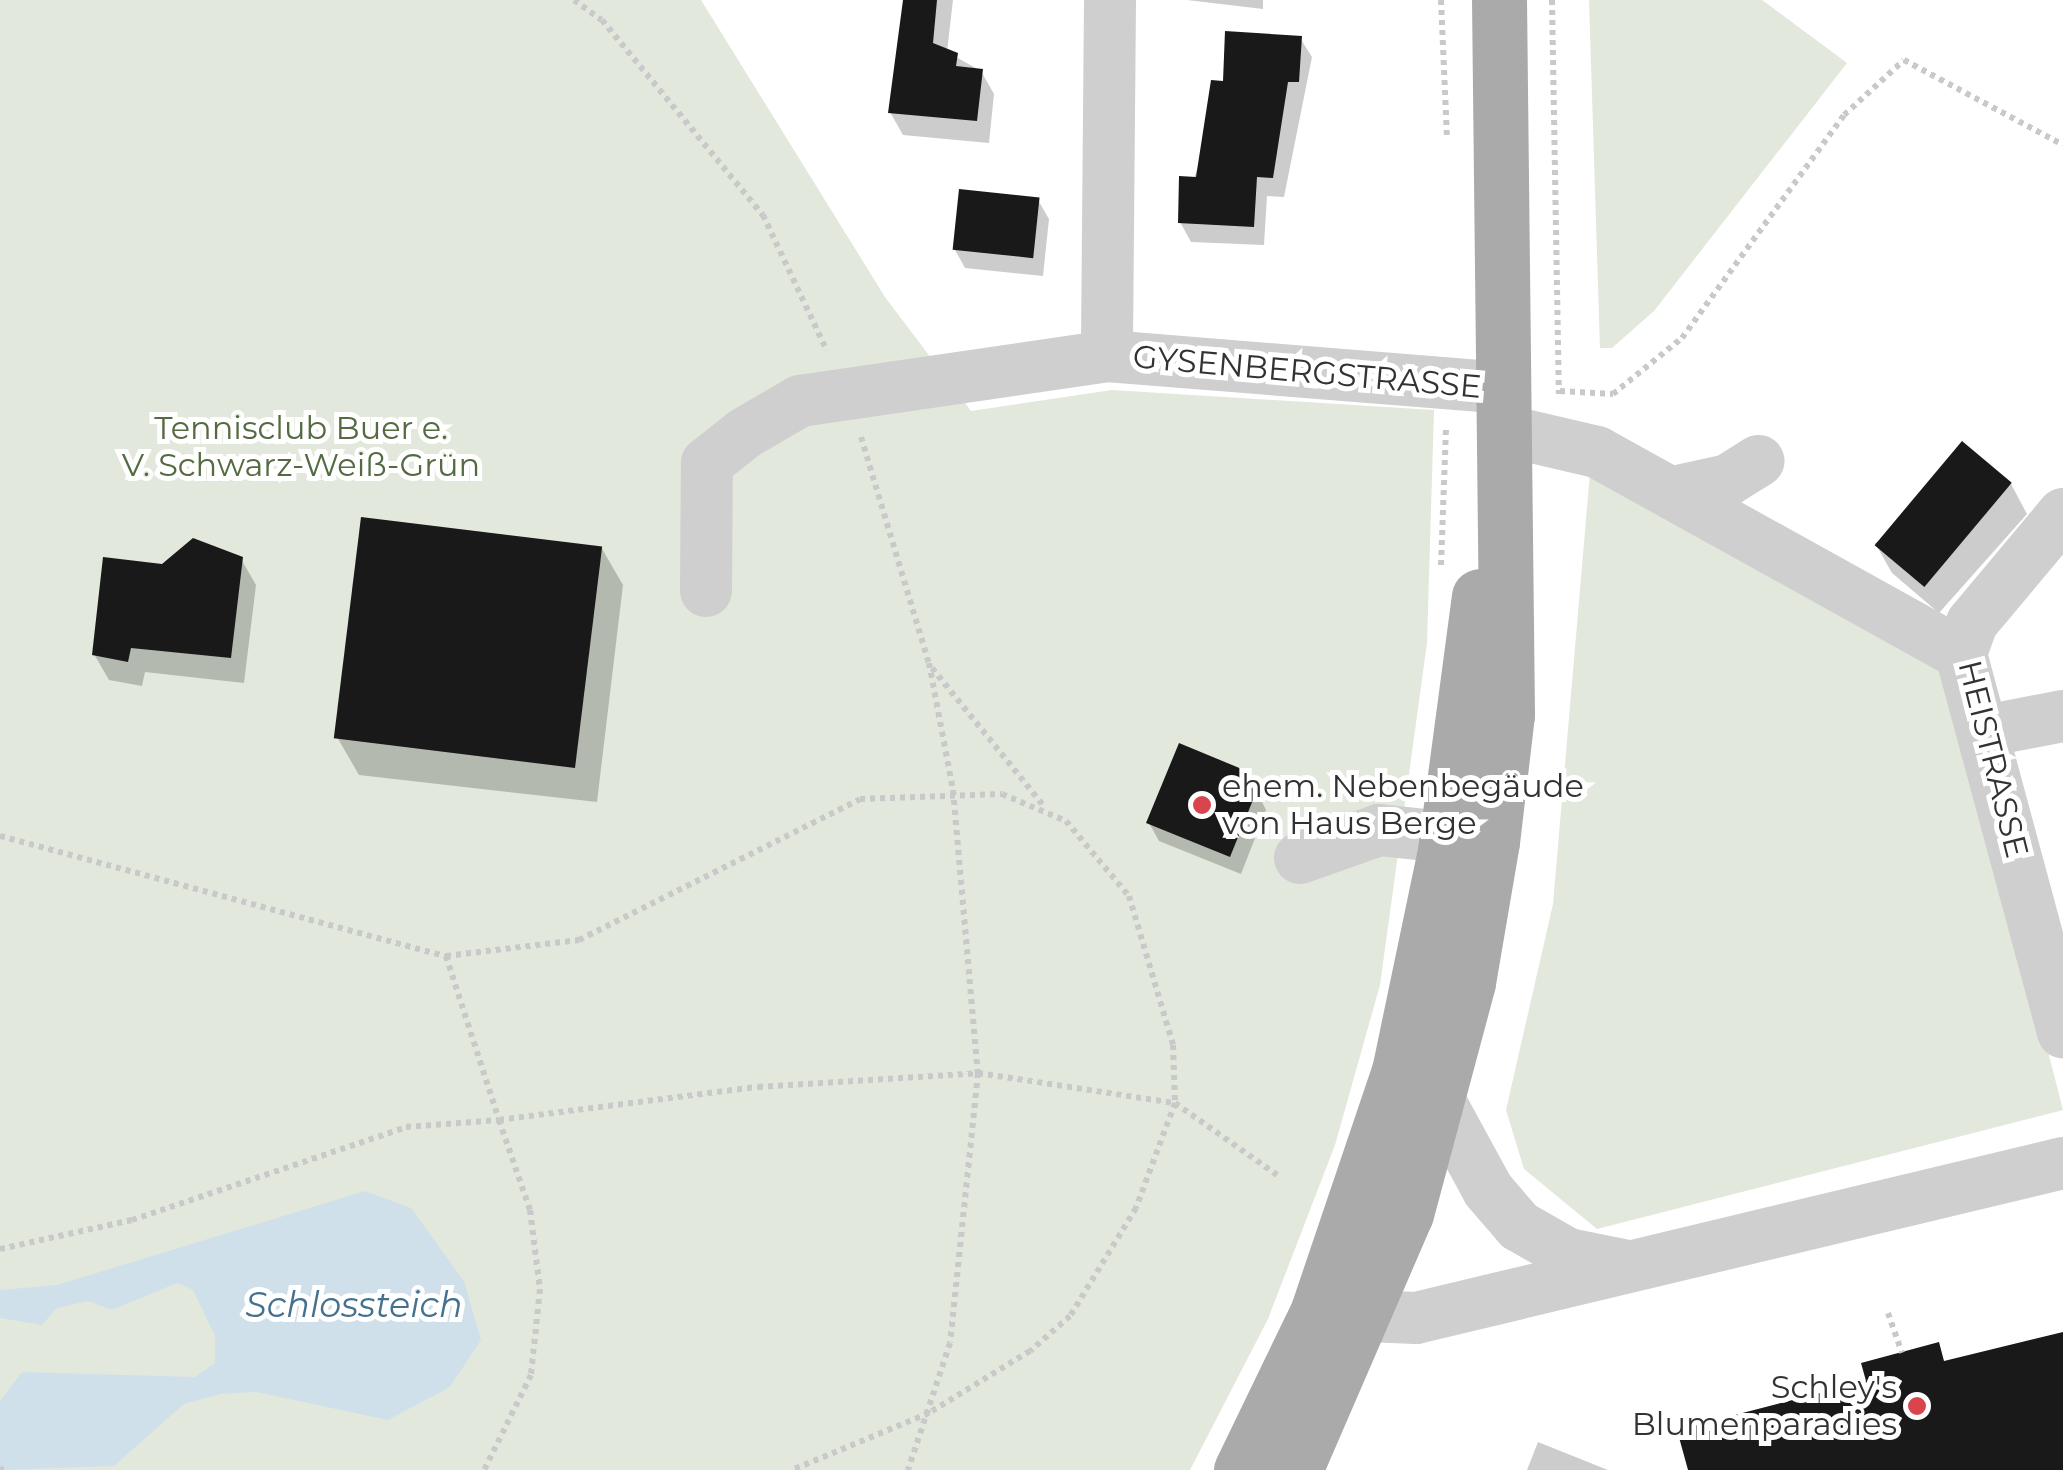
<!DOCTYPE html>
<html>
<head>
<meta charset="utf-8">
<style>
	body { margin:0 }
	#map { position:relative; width:2063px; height:1470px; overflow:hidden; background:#fff; font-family:Montserrat,sans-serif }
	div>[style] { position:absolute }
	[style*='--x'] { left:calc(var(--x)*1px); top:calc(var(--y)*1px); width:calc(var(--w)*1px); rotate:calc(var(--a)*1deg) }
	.green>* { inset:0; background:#e2e8dc }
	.water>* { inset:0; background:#d0e0eb }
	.shadow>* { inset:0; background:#0003 }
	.building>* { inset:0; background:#191919; transform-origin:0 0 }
	.path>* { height:6px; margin-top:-3px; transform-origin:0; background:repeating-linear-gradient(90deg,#c9c9c9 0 5px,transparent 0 10px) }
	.minor>* { height:52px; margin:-26px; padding:0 26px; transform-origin:26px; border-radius:26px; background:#cfcfcf }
	.major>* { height:55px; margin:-27.5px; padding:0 27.5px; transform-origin:27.5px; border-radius:27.5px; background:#aaa }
	.dots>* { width:28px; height:28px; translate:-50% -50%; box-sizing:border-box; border:5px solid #fff; border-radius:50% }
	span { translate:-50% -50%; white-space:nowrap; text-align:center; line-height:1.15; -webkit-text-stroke:10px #fff; paint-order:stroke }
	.street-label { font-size:32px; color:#323232 }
	.park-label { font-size:32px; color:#546b42 }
	.poi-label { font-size:32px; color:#323232 }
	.left { translate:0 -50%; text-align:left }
	.right { translate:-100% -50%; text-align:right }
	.water-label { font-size:35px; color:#45718f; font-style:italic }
</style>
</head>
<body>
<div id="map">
	<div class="green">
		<i style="clip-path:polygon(0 0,701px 0,885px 297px,971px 411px,1112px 390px,1434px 410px,1427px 643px,1380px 985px,1335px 1145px,1268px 1319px,1190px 1470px,0 1470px)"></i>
		<i style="clip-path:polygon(1589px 0,1762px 0,1847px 63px,1654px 311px,1612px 348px,1600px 348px)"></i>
		<i style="clip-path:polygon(1590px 473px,1950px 669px,2063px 1110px,1597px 1229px,1524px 1169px,1506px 1110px,1553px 904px)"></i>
	</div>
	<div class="water">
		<i style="clip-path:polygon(365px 1191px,411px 1208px,464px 1281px,481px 1340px,450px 1387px,388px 1420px,256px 1392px,221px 1394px,184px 1404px,114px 1466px,0 1470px,0 1401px,22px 1372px,195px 1377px,215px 1363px,215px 1336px,193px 1290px,177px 1283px,112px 1310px,88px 1301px,57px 1308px,42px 1325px,0 1318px,0 1290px,57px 1285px)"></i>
	</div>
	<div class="shadow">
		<i style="clip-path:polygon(905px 0,953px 0,947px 52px,981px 71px,994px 94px,989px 143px,903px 135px,890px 112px)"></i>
		<i style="clip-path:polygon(1187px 0,1263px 0,1263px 9px)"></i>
		<i style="clip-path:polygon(1300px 38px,1312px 57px,1284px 197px,1267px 196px,1264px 245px,1191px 242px,1180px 222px,1225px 83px)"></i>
		<i style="clip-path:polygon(1038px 200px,1049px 219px,1043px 276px,965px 268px,955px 250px)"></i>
		<i style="clip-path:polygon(2011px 484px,2027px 514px,1939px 613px,1892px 573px,1875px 543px)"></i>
		<i style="clip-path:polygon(601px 547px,623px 585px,597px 802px,359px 775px,337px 737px)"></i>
		<i style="clip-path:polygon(241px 559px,256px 585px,244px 683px,145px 672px,142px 686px,109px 680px,94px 654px)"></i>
		<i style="clip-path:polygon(1248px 774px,1266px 810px,1241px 874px,1159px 841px,1149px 823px)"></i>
		<i style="clip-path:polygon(1538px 1442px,1608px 1470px,1527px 1470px)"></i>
	</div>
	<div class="building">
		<i style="clip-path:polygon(903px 0,937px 0,933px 43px,958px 53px,956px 66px,983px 69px,977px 121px,888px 113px)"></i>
		<i style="clip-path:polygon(1225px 31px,1302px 36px,1299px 82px,1288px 82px,1273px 178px,1257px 177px,1254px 227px,1178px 223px,1179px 176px,1196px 177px,1211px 80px,1223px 81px)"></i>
		<i style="left:959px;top:189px;width:81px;height:61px;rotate:6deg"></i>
		<i style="left:1962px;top:441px;width:65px;height:136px;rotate:40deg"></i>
		<i style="left:361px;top:517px;width:243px;height:223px;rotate:7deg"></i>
		<i style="clip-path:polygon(193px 538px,243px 557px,231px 658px,131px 648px,128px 662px,92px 655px,103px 557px,162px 564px)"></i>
		<i style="clip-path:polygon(1179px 743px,1249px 772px,1244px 785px,1257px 790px,1230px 857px,1146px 823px)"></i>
		<i style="clip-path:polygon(2063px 1332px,2063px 1470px,1688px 1470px,1677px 1430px,1866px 1381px,1861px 1363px,1939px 1342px,1944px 1361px)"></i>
	</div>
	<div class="path">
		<i style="--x:574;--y:0;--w:34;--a:36"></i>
		<i style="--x:602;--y:20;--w:253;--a:50.5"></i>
		<i style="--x:763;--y:215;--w:150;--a:64.8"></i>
		<i style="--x:1441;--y:0;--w:135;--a:87.5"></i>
		<i style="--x:1552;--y:0;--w:394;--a:89"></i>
		<i style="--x:1560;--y:391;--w:53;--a:3.2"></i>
		<i style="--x:1613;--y:394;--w:89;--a:-39.1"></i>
		<i style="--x:1682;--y:338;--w:276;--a:-54"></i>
		<i style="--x:1844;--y:115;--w:81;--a:-42.5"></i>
		<i style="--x:1904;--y:60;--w:180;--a:28.1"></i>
		<i style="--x:861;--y:437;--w:236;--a:73.3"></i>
		<i style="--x:929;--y:663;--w:129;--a:79.3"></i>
		<i style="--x:953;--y:790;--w:284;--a:85"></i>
		<i style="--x:978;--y:1073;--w:199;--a:8.7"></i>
		<i style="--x:1175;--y:1103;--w:125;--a:35.2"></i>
		<i style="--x:1441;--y:565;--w:138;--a:-87.9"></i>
		<i style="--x:932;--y:668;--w:176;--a:51"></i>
		<i style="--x:0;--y:836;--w:462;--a:15.1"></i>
		<i style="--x:446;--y:956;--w:134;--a:-6.9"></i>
		<i style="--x:579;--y:940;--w:314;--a:-26.6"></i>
		<i style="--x:860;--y:799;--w:142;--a:-2"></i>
		<i style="--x:1002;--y:794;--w:69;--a:22.9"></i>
		<i style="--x:1066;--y:821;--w:98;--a:50"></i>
		<i style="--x:1129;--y:896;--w:155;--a:73.5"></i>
		<i style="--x:1173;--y:1045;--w:58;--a:88"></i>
		<i style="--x:1175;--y:1103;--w:112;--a:110.4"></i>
		<i style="--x:1136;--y:1208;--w:127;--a:121.4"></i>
		<i style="--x:1070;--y:1316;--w:53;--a:138.8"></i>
		<i style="--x:1030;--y:1351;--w:119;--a:148.5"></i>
		<i style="--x:929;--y:1413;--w:148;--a:157.4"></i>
		<i style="--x:446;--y:956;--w:172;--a:72.1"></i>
		<i style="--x:499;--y:1120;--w:261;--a:-7.3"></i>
		<i style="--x:758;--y:1087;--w:220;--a:-3.6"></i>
		<i style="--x:978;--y:1073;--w:271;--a:95.9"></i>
		<i style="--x:950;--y:1343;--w:134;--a:108.3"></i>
		<i style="--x:0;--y:1249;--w:135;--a:-12.4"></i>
		<i style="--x:132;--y:1220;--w:289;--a:-18.7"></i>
		<i style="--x:406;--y:1127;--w:93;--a:-4.3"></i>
		<i style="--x:499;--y:1120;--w:95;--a:71"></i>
		<i style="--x:530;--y:1210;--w:80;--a:82.8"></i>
		<i style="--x:540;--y:1289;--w:86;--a:96"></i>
		<i style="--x:531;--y:1375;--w:106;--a:116.3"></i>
		<i style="--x:1888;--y:1313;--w:42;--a:70.7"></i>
		<i style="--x:0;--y:1467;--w:4;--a:56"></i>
	</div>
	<div class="minor">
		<i style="--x:1110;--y:0;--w:356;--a:90.5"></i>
		<i style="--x:1107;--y:356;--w:398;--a:4.6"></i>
		<i style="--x:1503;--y:430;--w:97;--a:13.2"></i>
		<i style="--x:1597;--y:452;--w:416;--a:29"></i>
		<i style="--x:1674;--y:492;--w:55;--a:-12.5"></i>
		<i style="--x:1728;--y:480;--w:36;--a:-32"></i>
		<i style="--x:2063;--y:514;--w:142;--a:129.9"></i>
		<i style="--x:1972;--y:623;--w:33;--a:110"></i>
		<i style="--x:1961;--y:654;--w:392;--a:74.9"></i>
		<i style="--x:706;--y:591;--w:128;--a:-89.6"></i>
		<i style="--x:707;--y:463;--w:48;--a:-38.3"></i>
		<i style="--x:745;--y:433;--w:64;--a:-30.2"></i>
		<i style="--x:800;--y:401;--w:310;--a:-8.3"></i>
		<i style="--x:1985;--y:731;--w:79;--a:-10.9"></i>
		<i style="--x:1300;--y:858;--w:84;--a:-19.5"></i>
		<i style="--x:1379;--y:830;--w:113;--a:6.1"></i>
		<i style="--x:1439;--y:1100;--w:102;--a:61.4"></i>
		<i style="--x:1488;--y:1190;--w:48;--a:49.3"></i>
		<i style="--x:1519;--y:1226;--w:56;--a:29.7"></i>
		<i style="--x:1568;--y:1254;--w:56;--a:11.3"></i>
		<i style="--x:1319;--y:1314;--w:97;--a:2.4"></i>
		<i style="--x:1416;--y:1318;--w:665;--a:-13.47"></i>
	</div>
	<div class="major">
		<i style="--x:1241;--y:1470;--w:174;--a:-64.2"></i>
		<i style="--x:1317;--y:1313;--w:256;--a:-71.3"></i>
		<i style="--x:1399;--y:1071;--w:225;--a:-78.2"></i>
		<i style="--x:1445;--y:851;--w:257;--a:-82.4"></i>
		<i style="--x:1295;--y:1470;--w:279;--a:-66.6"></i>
		<i style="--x:1406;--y:1214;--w:240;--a:-75"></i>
		<i style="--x:1468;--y:982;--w:142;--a:-80.3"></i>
		<i style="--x:1492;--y:842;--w:128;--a:-83.3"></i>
		<i style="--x:1507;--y:715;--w:715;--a:-90.64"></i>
	</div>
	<div class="dots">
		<i style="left:1202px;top:805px;background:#d8454d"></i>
		<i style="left:1917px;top:1406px;background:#d8454d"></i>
	</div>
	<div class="street-label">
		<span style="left:1307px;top:372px;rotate:5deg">GYSENBERGSTRASSE</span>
		<span style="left:1993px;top:759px;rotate:76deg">HEISTRASSE</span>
	</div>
	<div class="park-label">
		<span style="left:301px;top:447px">Tennisclub Buer e.<br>V. Schwarz-Weiß-Grün</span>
	</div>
	<div class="poi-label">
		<span class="left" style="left:1222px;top:805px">ehem. Nebenbegäude<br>von Haus Berge</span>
		<span class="right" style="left:1897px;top:1406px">Schley's<br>Blumenparadies</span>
	</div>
	<div class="water-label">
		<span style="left:354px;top:1305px">Schlossteich</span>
	</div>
</div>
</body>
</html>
